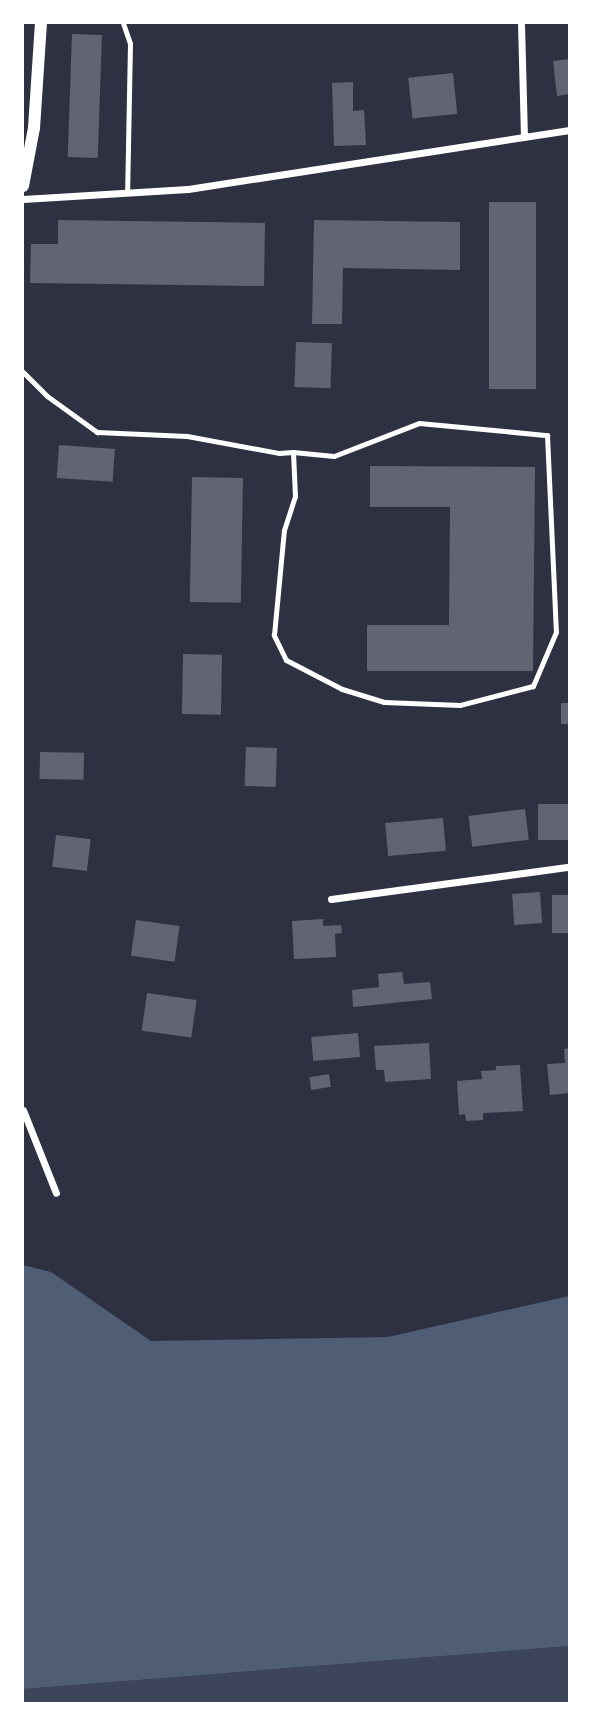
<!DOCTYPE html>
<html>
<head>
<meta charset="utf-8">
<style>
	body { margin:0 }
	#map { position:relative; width:592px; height:1726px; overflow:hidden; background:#2d3142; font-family:"PT Sans Narrow",sans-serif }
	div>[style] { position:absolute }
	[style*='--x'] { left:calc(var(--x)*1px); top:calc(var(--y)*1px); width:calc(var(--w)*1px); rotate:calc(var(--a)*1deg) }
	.green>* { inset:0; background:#3c4559 }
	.water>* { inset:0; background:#4f5d75 }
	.building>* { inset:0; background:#626471; transform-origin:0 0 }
	.service>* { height:5px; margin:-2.5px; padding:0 2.5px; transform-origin:2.5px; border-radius:2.5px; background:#fff }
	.minor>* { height:7px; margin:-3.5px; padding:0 3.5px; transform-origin:3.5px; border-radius:3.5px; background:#fff }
	.tertiary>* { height:12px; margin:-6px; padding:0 6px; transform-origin:6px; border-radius:6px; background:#fff }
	span { translate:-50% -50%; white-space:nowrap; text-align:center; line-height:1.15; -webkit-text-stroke:7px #fff; paint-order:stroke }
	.frame { position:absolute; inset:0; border:24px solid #fff; pointer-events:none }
</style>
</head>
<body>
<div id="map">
	<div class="green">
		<i style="clip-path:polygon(569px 1646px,569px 1703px,23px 1703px,23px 1689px)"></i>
	</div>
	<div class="water">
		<i style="clip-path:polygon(23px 1265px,51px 1272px,151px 1341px,388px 1337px,569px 1296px,569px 1646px,23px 1689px)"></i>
	</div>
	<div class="building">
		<i style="left:72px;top:34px;width:30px;height:123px;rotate:2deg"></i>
		<i style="clip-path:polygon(569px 59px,569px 94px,557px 96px,553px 61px)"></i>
		<i style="left:453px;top:73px;width:41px;height:45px;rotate:84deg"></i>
		<i style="clip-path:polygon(353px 82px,353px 111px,364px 110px,366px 145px,334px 146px,332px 83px)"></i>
		<i style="left:489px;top:202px;width:47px;height:187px"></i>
		<i style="clip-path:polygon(58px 220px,265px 223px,264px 286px,30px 283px,31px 244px,58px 244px)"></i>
		<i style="clip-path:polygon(314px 220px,460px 222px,460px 270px,343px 268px,342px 324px,312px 324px)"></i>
		<i style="left:296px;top:342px;width:36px;height:45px;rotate:2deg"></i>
		<i style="left:59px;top:445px;width:56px;height:33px;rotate:4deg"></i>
		<i style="clip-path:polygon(370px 466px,535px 467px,533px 671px,367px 671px,367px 625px,449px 625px,450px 507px,370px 507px)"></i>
		<i style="left:192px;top:477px;width:51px;height:125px;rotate:1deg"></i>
		<i style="left:183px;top:654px;width:39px;height:60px;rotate:1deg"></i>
		<i style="left:561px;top:703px;width:8px;height:21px"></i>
		<i style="left:246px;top:747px;width:31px;height:39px;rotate:2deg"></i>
		<i style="left:40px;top:752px;width:44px;height:27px;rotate:1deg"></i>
		<i style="left:569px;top:804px;width:36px;height:31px;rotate:90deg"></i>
		<i style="left:525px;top:809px;width:31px;height:57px;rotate:83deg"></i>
		<i style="left:443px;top:818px;width:33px;height:58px;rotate:85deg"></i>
		<i style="left:56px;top:835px;width:35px;height:32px;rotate:7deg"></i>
		<i style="left:540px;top:892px;width:31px;height:28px;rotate:86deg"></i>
		<i style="left:569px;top:895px;width:38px;height:17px;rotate:90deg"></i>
		<i style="clip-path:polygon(323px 919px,323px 926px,341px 925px,342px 933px,335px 934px,336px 957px,294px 959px,292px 921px)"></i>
		<i style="left:136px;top:920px;width:44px;height:36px;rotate:8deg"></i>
		<i style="clip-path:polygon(402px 972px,404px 984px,430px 982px,432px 999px,353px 1007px,352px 990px,379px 987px,378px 974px)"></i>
		<i style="left:147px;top:993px;width:50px;height:38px;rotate:8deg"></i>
		<i style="left:358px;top:1033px;width:24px;height:47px;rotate:85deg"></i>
		<i style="clip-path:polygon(429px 1043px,431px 1079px,385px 1082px,384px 1070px,376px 1070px,374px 1046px)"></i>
		<i style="clip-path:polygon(569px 1048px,569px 1093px,550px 1095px,547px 1064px,565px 1063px,564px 1049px)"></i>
		<i style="clip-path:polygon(520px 1065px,523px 1111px,483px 1113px,483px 1120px,466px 1121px,465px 1114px,459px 1115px,457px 1081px,482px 1079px,481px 1071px,496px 1070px,496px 1066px)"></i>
		<i style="left:329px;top:1074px;width:13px;height:20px;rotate:81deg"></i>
	</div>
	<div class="service">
		<i style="--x:123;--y:23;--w:21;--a:71"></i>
		<i style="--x:130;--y:43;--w:150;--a:91.1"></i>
		<i style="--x:23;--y:372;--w:34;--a:45"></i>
		<i style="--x:47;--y:396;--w:62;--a:35.8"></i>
		<i style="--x:97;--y:432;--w:90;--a:2.5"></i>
		<i style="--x:187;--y:436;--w:94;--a:10.5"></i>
		<i style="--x:279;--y:453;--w:14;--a:-4"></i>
		<i style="--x:293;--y:452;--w:41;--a:5.6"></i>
		<i style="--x:334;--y:456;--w:91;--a:-21.2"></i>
		<i style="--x:419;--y:423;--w:129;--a:5.4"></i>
		<i style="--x:547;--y:435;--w:197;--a:87.4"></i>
		<i style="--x:556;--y:632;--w:59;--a:113.1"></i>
		<i style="--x:533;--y:686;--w:75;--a:165.4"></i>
		<i style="--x:460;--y:705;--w:76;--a:-177.7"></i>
		<i style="--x:384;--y:702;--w:44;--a:-162.8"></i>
		<i style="--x:342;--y:689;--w:63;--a:-152.6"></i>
		<i style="--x:286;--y:660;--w:28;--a:-116"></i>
		<i style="--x:274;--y:635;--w:105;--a:-84.6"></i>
		<i style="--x:284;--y:530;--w:36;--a:-72"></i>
		<i style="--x:295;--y:496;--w:44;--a:-92.6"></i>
	</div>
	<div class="minor">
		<i style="--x:521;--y:23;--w:114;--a:88.5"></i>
		<i style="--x:23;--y:199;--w:165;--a:-3.5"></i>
		<i style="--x:188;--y:189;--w:386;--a:-8.8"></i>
		<i style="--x:331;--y:899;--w:240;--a:-7.7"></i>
		<i style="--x:23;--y:1110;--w:89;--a:68.3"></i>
	</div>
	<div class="tertiary">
		<i style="--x:23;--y:186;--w:59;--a:-79.3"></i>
		<i style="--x:34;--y:128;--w:105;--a:-86.2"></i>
	</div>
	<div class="frame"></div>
</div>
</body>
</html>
